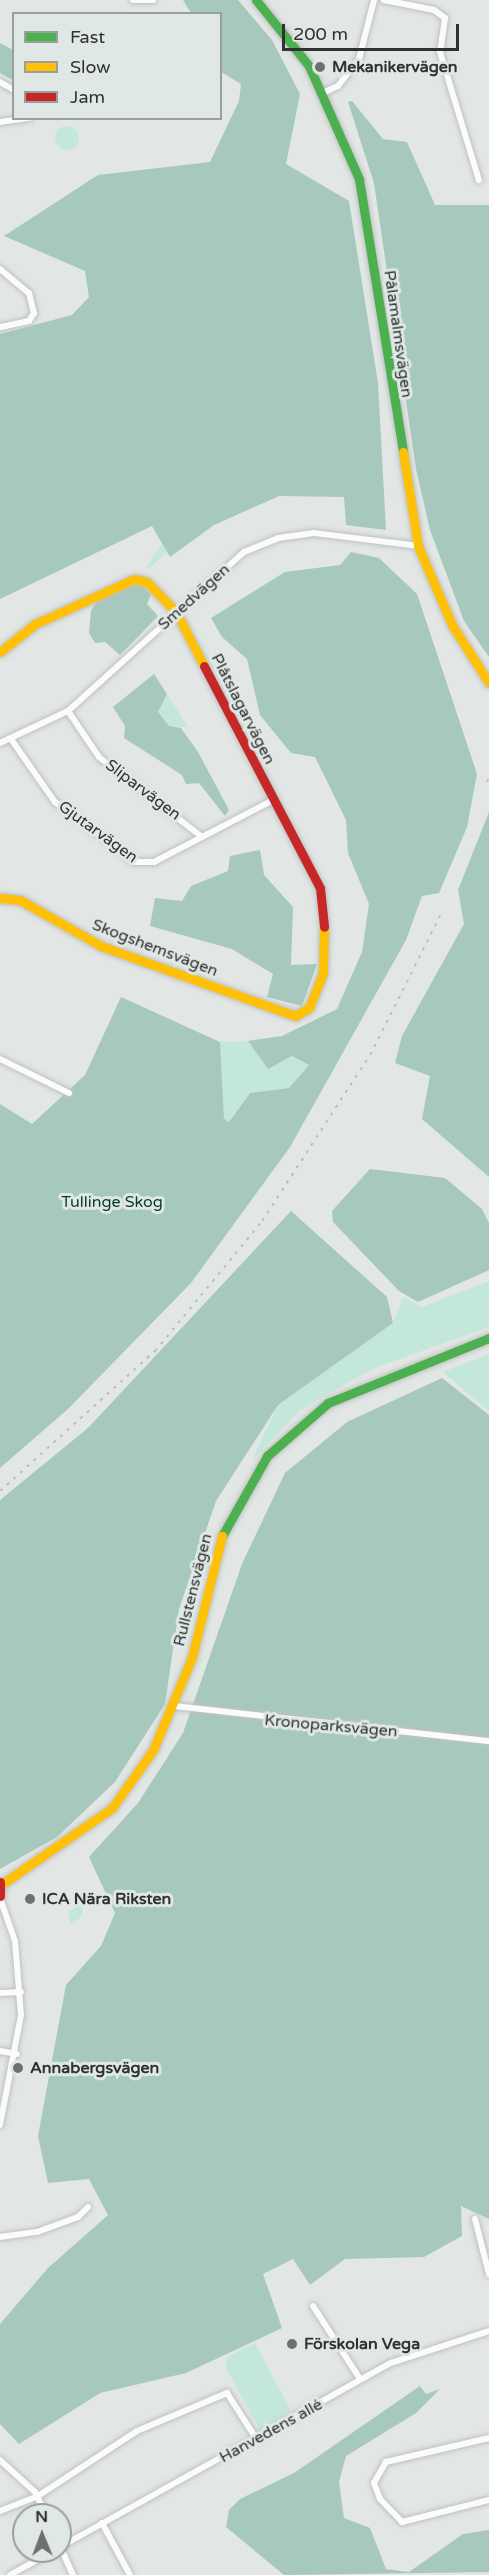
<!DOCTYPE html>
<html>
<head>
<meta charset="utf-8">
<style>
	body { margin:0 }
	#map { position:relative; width:489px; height:2575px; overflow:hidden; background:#e2e6e4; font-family:"Varela Round",sans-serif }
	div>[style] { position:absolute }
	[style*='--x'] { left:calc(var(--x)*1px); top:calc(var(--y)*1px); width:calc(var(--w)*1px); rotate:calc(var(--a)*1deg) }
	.green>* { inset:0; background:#c4e7db }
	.round { border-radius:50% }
	.forest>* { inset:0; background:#a6c8bd }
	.roads { filter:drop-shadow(0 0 2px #bfc2c0) drop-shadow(0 0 2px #bfc2c0) }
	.street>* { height:6px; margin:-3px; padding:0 3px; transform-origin:3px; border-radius:3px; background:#fbfbfb }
	.fast>* { height:9px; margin:-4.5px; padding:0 4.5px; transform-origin:4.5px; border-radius:4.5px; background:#4caf50 }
	.slow>* { height:9px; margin:-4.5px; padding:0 4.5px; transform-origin:4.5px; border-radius:4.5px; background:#ffc107 }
	.jam>* { height:9px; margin:-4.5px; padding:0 4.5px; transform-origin:4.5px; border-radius:4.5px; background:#c62828 }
	.rail>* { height:1.5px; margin-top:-0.75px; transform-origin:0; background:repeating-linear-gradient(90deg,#bdbebe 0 3px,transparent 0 9px) }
	.dots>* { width:16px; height:16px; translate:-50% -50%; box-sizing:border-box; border:3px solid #e0e8e5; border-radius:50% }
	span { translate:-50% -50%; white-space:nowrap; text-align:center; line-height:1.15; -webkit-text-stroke:6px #e0e8e5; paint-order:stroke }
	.poi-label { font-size:16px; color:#2f3231; font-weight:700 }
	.left { translate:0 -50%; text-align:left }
	.street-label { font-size:16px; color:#2f3231 }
	.park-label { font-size:16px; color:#043b2f }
	.legend { position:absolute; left:12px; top:12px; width:210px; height:108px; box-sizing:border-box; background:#e0e8e5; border:2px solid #999f9d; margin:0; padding:8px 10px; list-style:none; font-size:18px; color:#2f3231 }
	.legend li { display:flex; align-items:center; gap:12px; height:30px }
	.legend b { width:30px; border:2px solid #999f9d }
	.north { position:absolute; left:12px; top:2503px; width:60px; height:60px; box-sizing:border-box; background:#e0e8e5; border:2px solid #999f9d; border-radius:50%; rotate:359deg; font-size:16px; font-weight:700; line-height:24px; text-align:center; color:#2f3231 }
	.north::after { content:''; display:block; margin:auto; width:21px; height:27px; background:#6e7170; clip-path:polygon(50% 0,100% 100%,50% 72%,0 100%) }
	.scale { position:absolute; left:282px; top:24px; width:177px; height:27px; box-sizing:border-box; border:3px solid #2f3231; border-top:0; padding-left:8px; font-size:18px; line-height:21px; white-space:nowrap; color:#2f3231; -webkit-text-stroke:4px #e0e8e5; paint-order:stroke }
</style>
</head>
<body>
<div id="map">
	<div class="green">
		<i class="round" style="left:55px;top:126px;width:24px;height:24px"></i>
		<i style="clip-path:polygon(162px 544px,167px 552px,148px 569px,146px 567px)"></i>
		<i style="clip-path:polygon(167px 694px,188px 727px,169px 726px,158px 712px)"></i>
		<i style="clip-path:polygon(248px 1041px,268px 1069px,292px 1056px,309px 1064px,289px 1088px,249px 1093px,229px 1122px,224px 1119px,220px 1042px)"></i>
		<i style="clip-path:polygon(489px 1281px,489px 1327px,372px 1369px,299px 1411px,252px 1460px,278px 1405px,393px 1323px,403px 1297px,422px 1307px)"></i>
		<i style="clip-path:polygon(489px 1354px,489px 1411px,443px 1372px)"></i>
		<i style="clip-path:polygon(82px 1903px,82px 1916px,71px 1925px,68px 1912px)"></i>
		<i style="clip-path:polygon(255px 2343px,291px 2411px,260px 2430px,226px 2368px,227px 2357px)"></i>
	</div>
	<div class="forest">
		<i style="clip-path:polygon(183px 0,238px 0,272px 40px,300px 94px,286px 164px,349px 201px,378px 383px,386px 530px,346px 525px,344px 497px,279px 496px,214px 525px,170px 557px,152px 526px,0 599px,0 334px,72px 315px,89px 297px,85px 271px,4px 236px,98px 175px,210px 162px,239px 101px,241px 84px,221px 72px,220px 14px,191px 13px)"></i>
		<i style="clip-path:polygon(0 43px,13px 50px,13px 80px,0 73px)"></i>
		<i style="clip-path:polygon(352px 101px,383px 139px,407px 142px,435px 205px,489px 205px,489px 657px,464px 621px,430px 530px,416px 469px,374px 183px,348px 102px)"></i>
		<i style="clip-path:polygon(351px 552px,379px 558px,417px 594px,477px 774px,467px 827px,439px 893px,422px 896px,406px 940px,290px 1147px,191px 1283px,68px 1409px,0 1468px,0 1104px,32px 1124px,85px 1075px,121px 997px,220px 1042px,224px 1119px,229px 1122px,250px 1093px,289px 1088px,309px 1065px,292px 1056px,268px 1069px,248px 1041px,282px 1036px,337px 1009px,362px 952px,369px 904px,348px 853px,346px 820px,315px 757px,291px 753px,260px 715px,247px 659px,222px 637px,211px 618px,285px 572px,340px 565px)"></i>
		<i style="clip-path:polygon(139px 582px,151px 594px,147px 604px,158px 616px,120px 655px,105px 642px,95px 643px,89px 633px,91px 611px,99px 598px)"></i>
		<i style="clip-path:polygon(154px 674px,167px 694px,158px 712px,169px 726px,181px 728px,198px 752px,229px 810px,225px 816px,199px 783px,186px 784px,182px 775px,124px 738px,125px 726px,113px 707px)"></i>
		<i style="clip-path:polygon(489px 812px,489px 1177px,422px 1119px,430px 1076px,395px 1063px,402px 1036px,464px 924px,458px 890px)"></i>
		<i style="clip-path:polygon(260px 850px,264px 875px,293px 907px,291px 965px,317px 964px,302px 1006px,267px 997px,273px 974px,232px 949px,150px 926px,155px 898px,182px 901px,191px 886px,228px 871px,230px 856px)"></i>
		<i style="clip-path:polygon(370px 1169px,445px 1178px,482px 1209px,489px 1223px,489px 1270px,418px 1302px,399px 1291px,333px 1222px,332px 1211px)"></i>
		<i style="clip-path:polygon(291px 1211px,387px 1297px,393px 1323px,278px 1405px,216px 1501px,179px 1609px,165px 1704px,115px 1782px,57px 1837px,0 1869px,0 1500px,88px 1428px)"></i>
		<i style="clip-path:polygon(442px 1378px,489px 1415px,489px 2219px,461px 2206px,462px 2236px,424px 2257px,345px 2259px,310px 2285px,293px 2259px,263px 2274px,282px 2328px,186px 2373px,100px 2393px,19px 2444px,0 2424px,0 2324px,48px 2268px,108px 2215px,89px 2179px,48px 2183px,38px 2136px,66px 1985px,101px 1946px,115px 1913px,89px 1857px,138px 1803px,183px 1733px,242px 1564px,285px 1473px,347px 1422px)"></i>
		<i style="clip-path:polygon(420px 2386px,426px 2394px,440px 2389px,416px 2413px,346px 2456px,339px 2482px,344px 2518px,370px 2528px,386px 2569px,409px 2572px,463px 2534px,489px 2530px,489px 2572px,284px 2575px,226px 2527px,229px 2510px,240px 2499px,294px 2473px)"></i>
	</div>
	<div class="roads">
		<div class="street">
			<i style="--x:133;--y:0;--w:20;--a:0"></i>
			<i style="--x:384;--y:0;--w:51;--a:11.3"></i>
			<i style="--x:434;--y:10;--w:14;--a:36"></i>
			<i style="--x:445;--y:18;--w:34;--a:98"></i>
			<i style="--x:440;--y:52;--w:134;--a:73.1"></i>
			<i style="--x:0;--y:82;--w:16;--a:30"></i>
			<i style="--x:325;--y:92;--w:14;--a:-25"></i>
			<i style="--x:338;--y:86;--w:34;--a:-52"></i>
			<i style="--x:359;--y:59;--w:61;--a:-75.7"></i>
			<i style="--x:0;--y:122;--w:30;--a:-8"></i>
			<i style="--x:0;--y:269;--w:38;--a:40"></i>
			<i style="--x:29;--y:293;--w:21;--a:76"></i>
			<i style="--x:34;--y:313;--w:9;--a:122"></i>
			<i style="--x:29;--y:321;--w:30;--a:168"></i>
			<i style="--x:68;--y:711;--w:55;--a:56"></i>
			<i style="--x:99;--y:757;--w:129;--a:37.8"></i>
			<i style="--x:11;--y:739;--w:77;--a:55.1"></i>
			<i style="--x:55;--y:802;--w:100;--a:36.9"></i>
			<i style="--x:135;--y:862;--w:19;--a:0"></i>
			<i style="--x:154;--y:862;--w:134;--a:-27.5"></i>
			<i style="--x:0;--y:743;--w:75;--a:-25.2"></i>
			<i style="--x:68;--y:711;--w:237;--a:-42.1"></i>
			<i style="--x:244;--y:552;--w:37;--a:-22"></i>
			<i style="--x:278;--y:538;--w:36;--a:-8"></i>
			<i style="--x:314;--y:533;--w:105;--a:7.1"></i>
			<i style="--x:0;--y:1059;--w:77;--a:26.2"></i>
			<i style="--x:175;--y:1706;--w:316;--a:6.4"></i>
			<i style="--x:0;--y:1898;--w:46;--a:70.8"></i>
			<i style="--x:15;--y:1941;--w:74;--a:85.4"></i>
			<i style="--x:21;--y:2015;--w:112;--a:100.8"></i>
			<i style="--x:0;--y:1993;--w:21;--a:-3"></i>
			<i style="--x:0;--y:2051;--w:17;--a:10"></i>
			<i style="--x:475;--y:2219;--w:57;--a:75.7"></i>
			<i style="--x:0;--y:2237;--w:37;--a:-8"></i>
			<i style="--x:37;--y:2232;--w:44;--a:-20.1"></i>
			<i style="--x:78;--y:2217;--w:14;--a:-45"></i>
			<i style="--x:313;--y:2306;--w:87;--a:57.2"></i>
			<i style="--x:489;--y:2438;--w:106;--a:166.9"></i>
			<i style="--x:386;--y:2462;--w:24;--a:120"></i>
			<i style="--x:374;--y:2483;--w:17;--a:69"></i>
			<i style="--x:380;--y:2499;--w:32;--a:46"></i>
			<i style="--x:402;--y:2522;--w:90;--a:-14.2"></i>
			<i style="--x:0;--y:2460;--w:47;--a:42.4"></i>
			<i style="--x:35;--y:2492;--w:25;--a:64"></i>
			<i style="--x:0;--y:2511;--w:41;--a:-21.5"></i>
			<i style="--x:38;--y:2496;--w:118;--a:-33.3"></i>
			<i style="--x:137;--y:2431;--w:98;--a:-22.9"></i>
			<i style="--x:227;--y:2393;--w:56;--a:57.4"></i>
			<i style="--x:102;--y:2523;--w:59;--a:61.7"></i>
			<i style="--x:60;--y:2546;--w:32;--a:66"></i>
			<i style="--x:60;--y:2547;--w:379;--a:-29.1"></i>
			<i style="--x:391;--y:2363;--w:103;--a:-18.1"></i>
			<i style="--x:10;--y:2575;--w:49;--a:-29.2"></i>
		</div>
		<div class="fast">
			<i style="--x:256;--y:0;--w:85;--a:51.2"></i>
			<i style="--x:309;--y:66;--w:124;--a:66.1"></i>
			<i style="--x:359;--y:179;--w:277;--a:80.8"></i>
			<i style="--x:222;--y:1536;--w:92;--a:-60.6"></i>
			<i style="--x:267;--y:1456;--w:81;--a:-41"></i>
			<i style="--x:328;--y:1403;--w:174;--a:-22"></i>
		</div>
		<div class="slow">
			<i style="--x:403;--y:452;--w:95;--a:80.9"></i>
			<i style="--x:418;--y:546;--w:86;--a:66.7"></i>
			<i style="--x:452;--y:625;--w:69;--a:57.5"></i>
			<i style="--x:0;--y:652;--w:45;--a:-38.7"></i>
			<i style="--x:35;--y:624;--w:109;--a:-24.4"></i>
			<i style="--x:134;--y:579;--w:13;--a:13"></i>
			<i style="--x:147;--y:582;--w:42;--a:46"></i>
			<i style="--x:176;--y:612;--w:61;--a:62.6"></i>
			<i style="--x:0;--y:898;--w:20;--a:6"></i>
			<i style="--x:20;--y:900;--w:93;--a:29.6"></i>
			<i style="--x:101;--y:946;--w:206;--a:19.8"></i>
			<i style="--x:295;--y:1016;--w:16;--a:-30"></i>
			<i style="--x:309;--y:1008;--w:38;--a:-68"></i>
			<i style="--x:323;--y:973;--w:46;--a:-88.8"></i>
			<i style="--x:2;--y:1884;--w:134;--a:-34.6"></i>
			<i style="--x:112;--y:1808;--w:71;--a:-54.7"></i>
			<i style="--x:153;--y:1750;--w:101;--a:-67.2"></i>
			<i style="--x:192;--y:1657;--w:125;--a:-76.1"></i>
		</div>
		<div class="jam">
			<i style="--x:204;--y:666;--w:250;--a:62.4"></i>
			<i style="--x:320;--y:888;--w:39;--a:84"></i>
			<i style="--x:0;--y:1882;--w:14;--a:90"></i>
		</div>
	</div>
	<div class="rail">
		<i style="--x:487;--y:782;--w:8;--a:-76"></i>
		<i style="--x:0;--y:1491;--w:209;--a:-42.1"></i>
		<i style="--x:155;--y:1351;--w:168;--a:-50.5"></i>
		<i style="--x:262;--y:1221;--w:198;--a:-57"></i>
		<i style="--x:370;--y:1055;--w:162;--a:-63.3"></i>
	</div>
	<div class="dots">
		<i style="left:320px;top:67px;background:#6e7170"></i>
		<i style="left:30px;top:1899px;background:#6e7170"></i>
		<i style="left:18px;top:2068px;background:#6e7170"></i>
		<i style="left:292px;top:2344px;background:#6e7170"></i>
	</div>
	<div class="poi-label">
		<span class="left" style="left:332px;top:67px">Mekanikervägen</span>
		<span class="left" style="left:42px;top:1899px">ICA Nära Riksten</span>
		<span class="left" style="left:30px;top:2068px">Annabergsvägen</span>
		<span class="left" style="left:304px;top:2344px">Förskolan Vega</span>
	</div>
	<div class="street-label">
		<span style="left:398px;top:334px;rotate:82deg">Pålamalmsvägen</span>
		<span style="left:194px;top:597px;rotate:-42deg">Smedvägen</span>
		<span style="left:243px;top:709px;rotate:63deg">Plåtslagarvägen</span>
		<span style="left:143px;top:790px;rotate:37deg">Sliparvägen</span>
		<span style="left:98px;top:832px;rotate:36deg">Gjutarvägen</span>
		<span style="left:155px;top:948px;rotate:21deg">Skogshemsvägen</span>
		<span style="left:193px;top:1590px;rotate:-76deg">Rullstensvägen</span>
		<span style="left:331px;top:1726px;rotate:5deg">Kronoparksvägen</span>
		<span style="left:271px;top:2431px;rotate:-29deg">Hanvedens allé</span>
	</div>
	<div class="park-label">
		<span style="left:112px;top:1202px">Tullinge Skog</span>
	</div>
	<ul class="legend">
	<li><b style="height:8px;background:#4caf50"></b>Fast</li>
	<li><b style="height:8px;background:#ffc107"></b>Slow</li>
	<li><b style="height:8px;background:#c62828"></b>Jam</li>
	</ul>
	<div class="north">N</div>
	<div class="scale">200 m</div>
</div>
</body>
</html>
